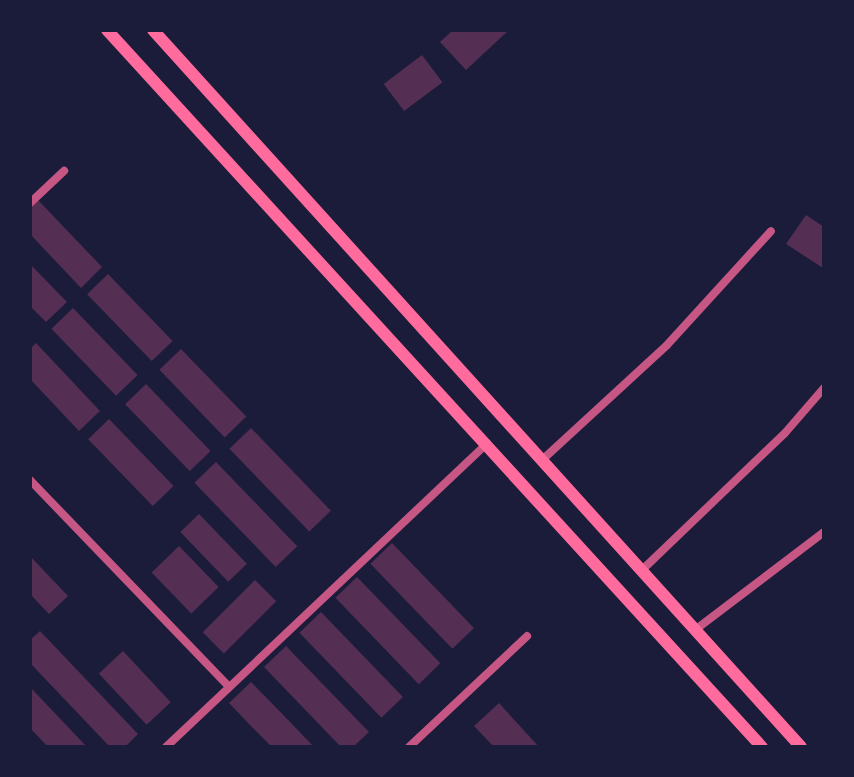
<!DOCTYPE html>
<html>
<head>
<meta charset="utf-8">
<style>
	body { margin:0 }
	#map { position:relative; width:854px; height:777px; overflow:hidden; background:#1b1b3a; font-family:"Libre Baskerville",serif }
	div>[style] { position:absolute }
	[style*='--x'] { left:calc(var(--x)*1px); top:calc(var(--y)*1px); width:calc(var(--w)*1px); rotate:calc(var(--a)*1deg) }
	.building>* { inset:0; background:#542f53; transform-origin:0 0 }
	.minor>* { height:8px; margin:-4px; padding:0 4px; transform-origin:4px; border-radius:4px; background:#c65784 }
	.trunk>* { height:12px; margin:-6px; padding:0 6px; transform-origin:6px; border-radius:6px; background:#ff6b9d }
	span { translate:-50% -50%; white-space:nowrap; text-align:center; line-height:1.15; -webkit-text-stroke:8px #1b1b3a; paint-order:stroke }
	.frame { position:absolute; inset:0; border:32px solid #1b1b3a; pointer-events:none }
</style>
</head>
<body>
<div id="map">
	<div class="building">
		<i style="clip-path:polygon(453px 30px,509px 30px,466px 70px,440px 42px)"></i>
		<i style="left:422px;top:55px;width:34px;height:48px;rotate:53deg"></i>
		<i style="clip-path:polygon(38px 200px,102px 267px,81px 288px,30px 234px,30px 208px)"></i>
		<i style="clip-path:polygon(806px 215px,824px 227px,823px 268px,786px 244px)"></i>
		<i style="clip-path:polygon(30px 264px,67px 302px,46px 322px,30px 306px)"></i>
		<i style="left:108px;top:274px;width:93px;height:29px;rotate:46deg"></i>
		<i style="left:73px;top:308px;width:93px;height:30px;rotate:46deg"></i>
		<i style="clip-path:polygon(36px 343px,100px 411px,79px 431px,30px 379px,30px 349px)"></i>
		<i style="left:181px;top:349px;width:94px;height:30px;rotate:46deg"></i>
		<i style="left:146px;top:384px;width:93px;height:29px;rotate:46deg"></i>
		<i style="left:109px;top:419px;width:93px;height:29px;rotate:46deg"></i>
		<i style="left:251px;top:428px;width:115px;height:30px;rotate:46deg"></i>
		<i style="left:216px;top:462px;width:117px;height:30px;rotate:46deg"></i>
		<i style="left:199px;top:514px;width:69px;height:26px;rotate:46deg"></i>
		<i style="left:392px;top:543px;width:118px;height:30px;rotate:46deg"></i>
		<i style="left:179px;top:546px;width:57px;height:38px;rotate:46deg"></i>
		<i style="clip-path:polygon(30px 556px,68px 596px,49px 614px,30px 594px)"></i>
		<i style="left:357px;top:577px;width:120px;height:30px;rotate:46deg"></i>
		<i style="left:255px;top:580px;width:30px;height:74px;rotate:45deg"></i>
		<i style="left:321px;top:612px;width:118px;height:30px;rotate:46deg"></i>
		<i style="clip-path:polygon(40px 631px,138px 734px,125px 747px,110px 747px,30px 663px,30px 640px)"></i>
		<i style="clip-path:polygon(286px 646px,369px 732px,353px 747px,341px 747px,264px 667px)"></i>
		<i style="left:123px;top:651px;width:70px;height:33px;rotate:47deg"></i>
		<i style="clip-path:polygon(251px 682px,292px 724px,314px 747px,272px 747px,249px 724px,229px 703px)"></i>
		<i style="clip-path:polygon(30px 687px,70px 729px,87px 747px,48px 747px,30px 728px)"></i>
		<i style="clip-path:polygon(499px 703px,539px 747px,494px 747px,474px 726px)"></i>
	</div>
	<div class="minor">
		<i style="--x:30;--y:203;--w:47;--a:-43.3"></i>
		<i style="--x:541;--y:461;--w:171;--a:-42.6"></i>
		<i style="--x:667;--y:345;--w:154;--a:-47.6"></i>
		<i style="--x:30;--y:480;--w:287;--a:46.1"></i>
		<i style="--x:641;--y:571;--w:199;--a:-43.8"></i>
		<i style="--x:785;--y:433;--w:60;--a:-49.1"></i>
		<i style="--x:695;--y:630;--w:162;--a:-37.2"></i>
		<i style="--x:166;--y:747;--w:442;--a:-43.4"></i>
		<i style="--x:409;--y:747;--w:162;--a:-43.2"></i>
	</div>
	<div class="trunk">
		<i style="--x:107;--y:30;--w:971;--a:47.59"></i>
		<i style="--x:153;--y:30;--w:966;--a:47.89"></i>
	</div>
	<div class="frame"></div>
</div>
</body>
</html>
